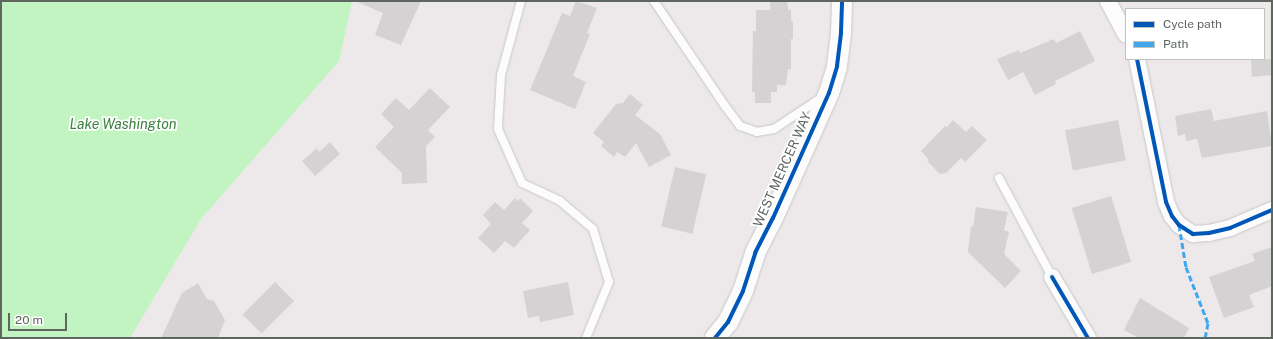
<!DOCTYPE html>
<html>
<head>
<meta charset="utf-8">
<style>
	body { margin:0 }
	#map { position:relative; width:1273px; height:339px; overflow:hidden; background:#ede9eb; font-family:"Public Sans",sans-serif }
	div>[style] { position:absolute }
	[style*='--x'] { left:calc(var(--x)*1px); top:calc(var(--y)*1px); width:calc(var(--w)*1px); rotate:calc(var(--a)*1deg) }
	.water>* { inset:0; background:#c1f4c1 }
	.building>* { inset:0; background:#d5d2d3; transform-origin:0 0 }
	.roads { filter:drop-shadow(0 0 1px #c7c7c6) drop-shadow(0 0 1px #c7c7c6) }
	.service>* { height:8px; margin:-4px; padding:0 4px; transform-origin:4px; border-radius:4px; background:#fcfcfc }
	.minor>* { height:16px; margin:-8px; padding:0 8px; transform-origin:8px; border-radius:8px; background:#fcfcfc }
	.tertiary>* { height:20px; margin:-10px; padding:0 10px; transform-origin:10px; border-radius:10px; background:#fcfcfc }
	.quiet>* { height:3px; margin-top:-1.5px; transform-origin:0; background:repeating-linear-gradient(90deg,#41a6ee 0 6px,transparent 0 9px) }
	.cycleway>* { height:4px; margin:-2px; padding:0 2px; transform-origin:2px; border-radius:2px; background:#0057b8 }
	span { translate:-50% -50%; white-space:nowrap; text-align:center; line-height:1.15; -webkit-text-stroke:3.5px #fff; paint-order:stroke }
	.street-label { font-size:13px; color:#5e665f }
	.water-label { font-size:14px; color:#3b8041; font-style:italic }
	.frame { position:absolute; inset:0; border:2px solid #5e665f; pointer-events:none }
	.legend { position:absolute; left:1125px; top:8px; width:140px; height:52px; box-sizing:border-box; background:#fff; border:1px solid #bfc2bf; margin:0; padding:5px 7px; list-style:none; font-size:12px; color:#5e665f }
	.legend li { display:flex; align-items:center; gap:8px; height:20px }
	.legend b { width:20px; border:1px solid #bfc2bf }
	.scale { position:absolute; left:8px; top:313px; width:59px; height:18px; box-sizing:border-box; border:2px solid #5e665f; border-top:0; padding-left:5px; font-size:12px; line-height:14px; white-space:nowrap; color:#5e665f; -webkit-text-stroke:3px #fff; paint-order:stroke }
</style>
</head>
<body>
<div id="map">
	<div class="water">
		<i style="clip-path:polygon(1px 1px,352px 1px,339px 61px,201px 219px,130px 338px,1px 338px)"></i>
	</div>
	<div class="building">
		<i style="clip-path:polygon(355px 1px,421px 1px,401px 45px,375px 35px,383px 13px)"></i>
		<i style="clip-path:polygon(576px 1px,597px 8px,587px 33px,590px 34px,573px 76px,586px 82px,575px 109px,530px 90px,562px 13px,570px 16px)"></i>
		<i style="clip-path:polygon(770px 1px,787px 1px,788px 9px,791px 10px,791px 21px,793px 21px,793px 39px,791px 39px,791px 69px,788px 69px,786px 85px,777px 85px,777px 92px,771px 92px,771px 103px,755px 103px,755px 92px,752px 92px,753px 31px,756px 31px,756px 10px,770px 10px)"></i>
		<i style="clip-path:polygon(1080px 31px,1095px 61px,1055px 81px,1056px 84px,1035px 95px,1023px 72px,1008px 80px,997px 59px,1019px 50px,1020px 53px,1054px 39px,1056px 43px)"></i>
		<i style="clip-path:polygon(1251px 59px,1272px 59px,1272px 75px,1252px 77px)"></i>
		<i style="clip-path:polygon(430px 88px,450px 107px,428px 130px,435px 137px,426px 146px,427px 183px,402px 184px,402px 173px,375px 147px,394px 127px,381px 114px,396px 98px,409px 110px)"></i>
		<i style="clip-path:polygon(630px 94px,643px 105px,635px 115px,660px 134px,671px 155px,649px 167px,636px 143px,625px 157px,617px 152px,614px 157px,601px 146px,604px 142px,593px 133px,616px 104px,623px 103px)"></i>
		<i style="clip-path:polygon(1211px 109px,1214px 121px,1267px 111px,1272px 146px,1202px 158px,1197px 139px,1186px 141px,1185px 134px,1178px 136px,1175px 116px)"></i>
		<i style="clip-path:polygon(953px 120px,966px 132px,972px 126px,987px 140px,965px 162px,961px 158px,946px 173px,940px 174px,927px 161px,929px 160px,921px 151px,945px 126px,947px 127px)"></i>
		<i style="left:1118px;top:120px;width:41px;height:54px;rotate:79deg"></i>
		<i style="clip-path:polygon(330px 142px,340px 154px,315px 176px,302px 161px,317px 148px,319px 152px)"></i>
		<i style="left:675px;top:167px;width:32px;height:61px;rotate:13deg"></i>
		<i style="left:1111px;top:196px;width:69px;height:41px;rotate:73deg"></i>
		<i style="clip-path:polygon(515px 198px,518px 201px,520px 198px,533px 211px,522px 223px,530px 230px,514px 248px,505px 241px,494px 253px,478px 238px,491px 224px,483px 215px,495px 202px,504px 210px)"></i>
		<i style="clip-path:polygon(976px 207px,1008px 212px,1004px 230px,1009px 232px,1004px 254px,1021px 271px,1005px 288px,968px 252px,971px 226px,973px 227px)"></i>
		<i style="clip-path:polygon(1272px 247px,1272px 286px,1249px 295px,1254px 307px,1224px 318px,1209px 277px,1255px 261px,1252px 254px)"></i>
		<i style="left:275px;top:282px;width:27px;height:46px;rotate:45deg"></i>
		<i style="clip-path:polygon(568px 282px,574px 315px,540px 322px,539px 316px,528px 318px,523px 291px)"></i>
		<i style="clip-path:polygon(198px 283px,207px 299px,214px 301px,225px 320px,218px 338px,161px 338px,182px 293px)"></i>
		<i style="clip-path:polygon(1140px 298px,1189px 328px,1184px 338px,1139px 338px,1124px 330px)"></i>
	</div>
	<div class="roads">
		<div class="service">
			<i style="--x:521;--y:1;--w:77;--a:105.1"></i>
			<i style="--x:501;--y:75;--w:54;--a:93.2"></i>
			<i style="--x:498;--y:129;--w:59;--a:66"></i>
			<i style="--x:522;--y:183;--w:42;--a:25.3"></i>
			<i style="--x:560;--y:201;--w:43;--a:40.3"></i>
			<i style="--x:593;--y:229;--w:55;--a:73.2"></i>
			<i style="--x:609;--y:282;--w:61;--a:112.3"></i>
			<i style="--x:654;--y:1;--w:127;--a:55.9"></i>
			<i style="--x:725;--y:106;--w:25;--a:53"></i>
			<i style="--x:740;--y:126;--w:18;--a:19"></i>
			<i style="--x:757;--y:132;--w:17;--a:-10"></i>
			<i style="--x:774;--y:129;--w:56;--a:-33.4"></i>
			<i style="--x:999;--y:178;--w:112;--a:61.8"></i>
		</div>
		<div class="minor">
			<i style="--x:1108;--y:1;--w:38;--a:62"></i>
			<i style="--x:1137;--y:59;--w:146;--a:78.5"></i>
			<i style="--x:1166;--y:202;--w:15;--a:67"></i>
			<i style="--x:1172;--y:216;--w:11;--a:52"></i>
			<i style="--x:1179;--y:225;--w:17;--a:33"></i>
			<i style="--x:1193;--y:234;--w:16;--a:-4"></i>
			<i style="--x:1209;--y:233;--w:22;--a:-13"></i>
			<i style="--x:1230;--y:228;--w:46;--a:-23.2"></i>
			<i style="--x:1052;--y:277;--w:71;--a:59.5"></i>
		</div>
		<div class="tertiary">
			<i style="--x:715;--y:338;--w:21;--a:-51"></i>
			<i style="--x:728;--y:322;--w:34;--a:-64"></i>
			<i style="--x:743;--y:291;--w:40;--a:-72"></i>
			<i style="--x:755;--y:253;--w:39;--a:-63"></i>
			<i style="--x:773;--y:218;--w:137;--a:-65.9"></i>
			<i style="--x:829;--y:93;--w:28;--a:-73"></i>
			<i style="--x:837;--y:66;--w:34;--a:-83"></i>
			<i style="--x:841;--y:32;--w:31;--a:-88"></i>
		</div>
	</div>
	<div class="quiet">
		<i style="--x:1179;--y:225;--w:43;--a:80.5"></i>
		<i style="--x:1186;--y:267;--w:60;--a:68.6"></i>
		<i style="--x:1208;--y:323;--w:15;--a:101"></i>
	</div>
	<div class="cycleway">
		<i style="--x:1137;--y:59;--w:146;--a:78.5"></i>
		<i style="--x:1166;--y:202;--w:15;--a:67"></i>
		<i style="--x:1172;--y:216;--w:11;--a:52"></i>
		<i style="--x:1179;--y:225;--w:17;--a:33"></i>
		<i style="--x:1193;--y:234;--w:16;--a:-4"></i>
		<i style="--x:1209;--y:233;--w:22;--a:-13"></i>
		<i style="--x:1230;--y:228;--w:46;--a:-23.2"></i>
		<i style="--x:1052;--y:277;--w:71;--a:59.5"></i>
		<i style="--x:715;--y:338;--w:21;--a:-51"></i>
		<i style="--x:728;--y:322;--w:34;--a:-64"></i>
		<i style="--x:743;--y:291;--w:40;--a:-72"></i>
		<i style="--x:755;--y:253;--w:39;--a:-63"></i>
		<i style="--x:773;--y:218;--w:137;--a:-65.9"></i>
		<i style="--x:829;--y:93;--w:28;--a:-73"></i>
		<i style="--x:837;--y:66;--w:34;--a:-83"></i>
		<i style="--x:841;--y:32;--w:31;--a:-88"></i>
	</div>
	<div class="street-label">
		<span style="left:783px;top:170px;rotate:-66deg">WEST MERCER WAY</span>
	</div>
	<div class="water-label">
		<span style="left:123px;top:124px">Lake Washington</span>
	</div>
	<div class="frame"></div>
	<ul class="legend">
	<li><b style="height:5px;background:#0057b8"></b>Cycle path</li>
	<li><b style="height:5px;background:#41a6ee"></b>Path</li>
	</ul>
	<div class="scale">20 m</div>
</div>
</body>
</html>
